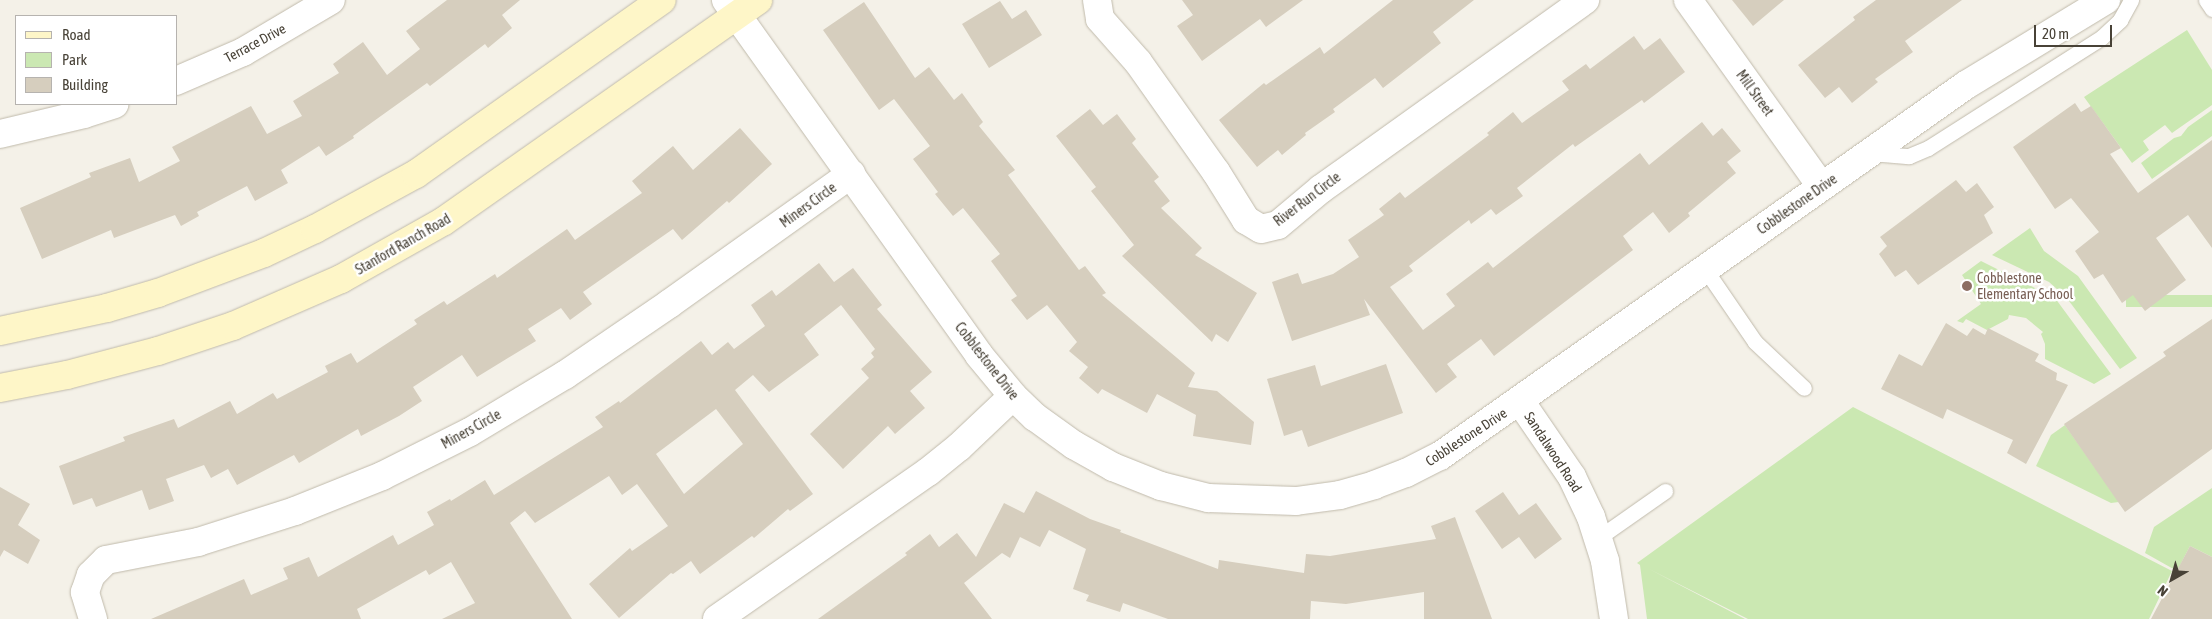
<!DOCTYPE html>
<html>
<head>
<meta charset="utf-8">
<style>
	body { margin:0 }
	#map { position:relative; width:2212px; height:619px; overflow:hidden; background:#f4f1e8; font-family:"Asap Condensed",sans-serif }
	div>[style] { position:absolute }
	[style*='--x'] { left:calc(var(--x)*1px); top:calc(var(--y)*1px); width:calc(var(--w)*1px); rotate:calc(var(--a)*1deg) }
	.green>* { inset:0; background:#cbe8b2; transform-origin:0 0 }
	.building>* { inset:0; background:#d6cebe }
	.roads { filter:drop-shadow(0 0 1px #c0baab) drop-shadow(0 0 1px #c0baab) }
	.service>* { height:15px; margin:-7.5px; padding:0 7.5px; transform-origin:7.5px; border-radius:7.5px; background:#fff }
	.minor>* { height:28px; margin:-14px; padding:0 14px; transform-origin:14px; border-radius:14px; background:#fff }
	.tertiary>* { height:28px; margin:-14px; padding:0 14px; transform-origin:14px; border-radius:14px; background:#fff }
	.secondary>* { height:28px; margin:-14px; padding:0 14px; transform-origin:14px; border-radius:14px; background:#fef6c8 }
	.dots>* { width:14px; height:14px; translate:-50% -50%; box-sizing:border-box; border:2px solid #fff; border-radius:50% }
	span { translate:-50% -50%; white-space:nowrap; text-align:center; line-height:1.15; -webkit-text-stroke:5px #fff; paint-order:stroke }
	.street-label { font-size:14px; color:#484237 }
	.education-label { font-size:14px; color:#785e54 }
	.left { translate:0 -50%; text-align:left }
	.legend { position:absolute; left:15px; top:15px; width:162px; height:90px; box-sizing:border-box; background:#fff; border:1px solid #b6b3af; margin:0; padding:6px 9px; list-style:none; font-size:15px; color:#484237 }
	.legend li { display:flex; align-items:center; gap:10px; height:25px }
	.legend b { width:25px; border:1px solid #b6b3af }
	.north { position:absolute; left:2147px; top:554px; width:50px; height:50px; -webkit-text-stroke:4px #fff; paint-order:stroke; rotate:218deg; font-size:14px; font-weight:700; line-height:20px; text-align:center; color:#484237 }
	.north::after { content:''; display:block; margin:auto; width:18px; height:22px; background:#484237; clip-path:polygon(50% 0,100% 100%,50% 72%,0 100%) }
	.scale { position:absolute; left:2034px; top:25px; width:78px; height:22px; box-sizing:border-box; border:2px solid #484237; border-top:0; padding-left:6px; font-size:15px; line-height:18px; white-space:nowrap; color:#484237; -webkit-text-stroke:4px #fff; paint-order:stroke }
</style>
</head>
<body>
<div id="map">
	<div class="green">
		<i style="clip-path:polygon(2187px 30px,2212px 70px,2212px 105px,2172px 133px,2165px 125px,2143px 141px,2149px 150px,2132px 163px,2084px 97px)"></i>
		<i style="clip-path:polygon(2212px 110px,2212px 136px,2152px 179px,2141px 163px,2174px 138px,2181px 136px,2188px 127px)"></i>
		<i style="clip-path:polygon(2030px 228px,2044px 251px,2078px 276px,2137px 358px,2120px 369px,2066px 297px,2049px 282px,1992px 255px)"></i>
		<i style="clip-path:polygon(1981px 261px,2055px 298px,2111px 374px,2094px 384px,2045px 359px,2045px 344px,2041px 334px,2043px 332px,2026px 318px,2009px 315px,2008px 319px,1987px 330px,1966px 319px,1963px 323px,1957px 321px,1981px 304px,1962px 275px)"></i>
		<i style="left:2212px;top:295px;width:12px;height:86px;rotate:90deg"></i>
		<i style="clip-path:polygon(1853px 407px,2172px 571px,2149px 619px,1748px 619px,1649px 569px,1745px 619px,1647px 619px,1640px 565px,1637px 563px)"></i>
		<i style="clip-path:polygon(2065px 425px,2119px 502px,2111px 503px,2036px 466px,2051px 435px)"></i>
		<i style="clip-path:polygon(2212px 488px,2212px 557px,2190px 546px,2177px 571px,2145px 553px,2154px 527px)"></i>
	</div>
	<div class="building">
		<i style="clip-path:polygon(447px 0,520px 0,502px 15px,512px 28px,488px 48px,485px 44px,430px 86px,427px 83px,353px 136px,354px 138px,326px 156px,319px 146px,281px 170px,288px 183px,255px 201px,247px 186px,197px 212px,199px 216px,181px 226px,175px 215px,114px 238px,111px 230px,42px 259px,20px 208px,91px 177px,89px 173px,130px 158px,139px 182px,180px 161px,172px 147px,251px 106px,267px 134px,302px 116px,293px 101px,339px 73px,333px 64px,363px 42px,387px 75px,420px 49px,406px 31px)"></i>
		<i style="clip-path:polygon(1182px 0,1303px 0,1266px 27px,1260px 19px,1202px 61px,1177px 26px,1193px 15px)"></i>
		<i style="clip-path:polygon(1393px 0,1474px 0,1433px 32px,1441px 43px,1383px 88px,1375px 78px,1333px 109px,1335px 112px,1305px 133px,1306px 135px,1282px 155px,1278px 150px,1257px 167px,1219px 120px,1264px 83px,1266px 85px,1320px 47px,1324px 54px)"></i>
		<i style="clip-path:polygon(1732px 0,1784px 0,1753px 26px)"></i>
		<i style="clip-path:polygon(1876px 0,1962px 0,1905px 41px,1913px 52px,1875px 79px,1878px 82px,1852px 103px,1839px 87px,1825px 98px,1798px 65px,1855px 20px,1853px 17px)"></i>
		<i style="clip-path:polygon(1000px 1px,1012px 19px,1026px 10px,1042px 35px,989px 68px,962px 24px)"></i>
		<i style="clip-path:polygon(864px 2px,915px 78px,929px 67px,954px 100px,962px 93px,983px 122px,979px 126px,1015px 170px,1008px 175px,1079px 270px,1085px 266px,1106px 293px,1102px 295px,1195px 373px,1188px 387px,1217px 391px,1254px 422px,1251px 445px,1193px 436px,1196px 415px,1157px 394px,1147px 413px,1102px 389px,1098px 394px,1079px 378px,1088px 367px,1069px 351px,1077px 342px,1047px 305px,1027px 320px,1011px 300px,1017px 296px,991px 261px,1000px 254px,963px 208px,953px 216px,935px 194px,938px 192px,913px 159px,930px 146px,894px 99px,879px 110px,823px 30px)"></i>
		<i style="clip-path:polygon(1634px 36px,1644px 50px,1660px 38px,1685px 72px,1644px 103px,1642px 100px,1575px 147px,1573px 144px,1517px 188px,1523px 196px,1496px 215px,1491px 209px,1471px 224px,1469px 220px,1409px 266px,1413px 271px,1390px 287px,1423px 330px,1455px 306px,1446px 294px,1488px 262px,1493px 268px,1640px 153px,1649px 165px,1702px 122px,1713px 136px,1722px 128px,1741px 151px,1727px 162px,1736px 173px,1688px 213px,1690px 216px,1669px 233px,1653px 212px,1623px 236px,1633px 250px,1494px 356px,1481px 339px,1447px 364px,1457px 377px,1436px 393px,1364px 299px,1370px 315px,1292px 341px,1272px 282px,1298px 273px,1302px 284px,1333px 274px,1359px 257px,1348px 240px,1384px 215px,1379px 209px,1400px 192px,1405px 198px,1489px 135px,1487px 133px,1513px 112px,1522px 123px,1569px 90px,1562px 81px,1586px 64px,1590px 69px)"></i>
		<i style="clip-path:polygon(2075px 103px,2081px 112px,2091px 106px,2121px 148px,2110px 154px,2138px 193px,2212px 140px,2212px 248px,2188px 215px,2156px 238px,2186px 280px,2145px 311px,2133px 295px,2122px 303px,2103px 274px,2094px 279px,2075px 251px,2099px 232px,2071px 198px,2055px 209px,2013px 147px)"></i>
		<i style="clip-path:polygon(1090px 109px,1103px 125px,1117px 114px,1136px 139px,1132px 143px,1159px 177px,1154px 181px,1170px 201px,1161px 208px,1202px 248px,1195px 255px,1257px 293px,1228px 342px,1216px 334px,1212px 342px,1122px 256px,1134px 245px,1091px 191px,1096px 187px,1056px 136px)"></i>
		<i style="clip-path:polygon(740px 128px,772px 164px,729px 203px,727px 201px,682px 240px,673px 229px,583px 292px,592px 304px,570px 320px,561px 308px,528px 329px,536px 341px,477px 377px,462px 355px,413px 387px,422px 401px,399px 416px,361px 436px,358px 429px,299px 463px,294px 455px,237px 485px,228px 469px,211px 478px,204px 465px,166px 479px,174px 501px,149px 510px,142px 490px,96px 507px,92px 498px,73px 505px,59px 466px,125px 441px,123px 437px,174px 419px,178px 428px,230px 401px,237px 414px,273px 393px,277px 399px,328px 372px,325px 366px,351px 353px,357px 363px,417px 324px,414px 320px,444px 301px,447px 305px,495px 274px,497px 278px,567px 229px,575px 240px,642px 193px,632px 181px,673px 146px,693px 170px)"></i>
		<i style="clip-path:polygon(1956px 180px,1966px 192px,1977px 183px,1994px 207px,1984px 215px,1993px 233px,1918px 285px,1906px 270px,1895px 277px,1879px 254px,1887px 246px,1880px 237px)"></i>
		<i style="clip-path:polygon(evenodd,819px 263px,834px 282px,853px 268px,882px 305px,877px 309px,932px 372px,910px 391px,925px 408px,895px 434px,888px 426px,843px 469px,810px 434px,869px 378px,861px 369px,874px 357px,871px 353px,875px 349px,841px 305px,804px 334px,819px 355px,769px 392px,753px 375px,735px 390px,813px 494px,790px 511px,788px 509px,754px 538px,752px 536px,700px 574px,691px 561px,673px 574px,671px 573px,619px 618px,589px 584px,630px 548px,632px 551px,668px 526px,637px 484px,622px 495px,609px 476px,535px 523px,525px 511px,510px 523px,572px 619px,442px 619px,475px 603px,451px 562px,429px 575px,426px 570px,357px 609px,361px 619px,151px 619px,244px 579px,251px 595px,288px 579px,283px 568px,309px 557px,318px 577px,393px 535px,398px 545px,434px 525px,427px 512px,450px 499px,451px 501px,485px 480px,494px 495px,603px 427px,595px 417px,619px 401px,620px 403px,701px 341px,712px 355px,728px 342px,734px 349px,765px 326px,751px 305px,772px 290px,776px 296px,819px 263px,716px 409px,743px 444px,684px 494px,656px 454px,716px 409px)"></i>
		<i style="clip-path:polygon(2212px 319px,2212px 449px,2125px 512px,2064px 424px,2166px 356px,2163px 352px)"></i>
		<i style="clip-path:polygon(1946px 323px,1967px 336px,1973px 328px,1985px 335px,1988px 328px,2039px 354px,2035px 361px,2057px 373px,2056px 380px,2068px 385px,2026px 464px,2007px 453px,2013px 440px,1947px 409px,1943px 419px,1881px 389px,1899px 354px,1922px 366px)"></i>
		<i style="clip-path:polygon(1386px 364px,1403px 413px,1308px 447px,1302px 430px,1284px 436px,1267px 379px,1315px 365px,1321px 386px)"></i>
		<i style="clip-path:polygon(0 487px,30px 504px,18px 525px,40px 540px,28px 564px,4px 550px,0 557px)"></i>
		<i style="clip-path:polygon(1036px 491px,1090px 519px,1121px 530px,1120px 532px,1218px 569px,1219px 560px,1304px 573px,1306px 554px,1330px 556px,1436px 539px,1431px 526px,1455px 517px,1492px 619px,1424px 619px,1424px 592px,1346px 604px,1311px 601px,1310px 619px,1168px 619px,1123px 603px,1120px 612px,1086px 601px,1089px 595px,1073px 589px,1086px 549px,1049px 530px,1040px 547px,1020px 537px,1010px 558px,1002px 553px,964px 583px,992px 619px,818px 619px,907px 555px,905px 553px,930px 534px,939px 547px,957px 533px,976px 557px,1004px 503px,1024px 513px)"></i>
		<i style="clip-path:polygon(1503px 492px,1519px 515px,1536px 503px,1562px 539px,1535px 559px,1519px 537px,1502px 549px,1475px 511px)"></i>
		<i style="clip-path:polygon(2190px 546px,2212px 557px,2212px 619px,2151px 619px)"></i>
	</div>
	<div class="roads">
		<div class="service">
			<i style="--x:2206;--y:0;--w:11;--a:56"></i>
			<i style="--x:1871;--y:153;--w:38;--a:5"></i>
			<i style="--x:1909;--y:156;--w:21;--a:-23"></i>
			<i style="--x:1928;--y:148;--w:206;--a:-32.5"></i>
			<i style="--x:2102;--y:37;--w:25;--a:-43"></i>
			<i style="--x:2120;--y:20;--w:23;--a:-61"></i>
			<i style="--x:1705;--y:269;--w:88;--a:55.6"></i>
			<i style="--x:1755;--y:342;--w:67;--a:43.2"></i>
			<i style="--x:1598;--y:538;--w:82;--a:-35"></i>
		</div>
		<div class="minor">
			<i style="--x:1097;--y:0;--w:19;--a:81"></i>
			<i style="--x:1100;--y:19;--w:57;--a:48.5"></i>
			<i style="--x:1138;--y:62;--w:135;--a:54.7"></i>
			<i style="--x:1216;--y:172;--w:57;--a:58"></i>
			<i style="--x:1246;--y:220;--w:17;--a:31"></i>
			<i style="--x:1261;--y:229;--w:17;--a:-13"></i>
			<i style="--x:1278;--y:225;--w:56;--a:-39.9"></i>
			<i style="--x:1321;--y:189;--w:325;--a:-35.6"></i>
			<i style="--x:1688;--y:0;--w:229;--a:54.4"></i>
			<i style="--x:176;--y:81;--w:73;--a:-23.4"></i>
			<i style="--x:243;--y:52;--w:102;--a:-30.6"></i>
			<i style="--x:0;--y:134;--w:86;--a:-13.4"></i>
			<i style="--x:84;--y:114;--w:32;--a:-18"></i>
			<i style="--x:1520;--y:401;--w:92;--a:55.6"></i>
			<i style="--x:1572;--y:477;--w:44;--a:64.6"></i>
			<i style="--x:1591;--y:517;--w:46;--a:72.3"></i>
			<i style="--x:1605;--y:561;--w:59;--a:81.2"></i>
			<i style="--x:93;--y:619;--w:28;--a:-107"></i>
			<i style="--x:85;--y:592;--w:18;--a:-71"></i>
			<i style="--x:91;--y:575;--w:21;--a:-45"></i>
			<i style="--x:106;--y:560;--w:94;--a:-11.1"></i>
			<i style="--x:198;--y:542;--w:102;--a:-17.7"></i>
			<i style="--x:295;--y:511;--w:94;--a:-21.9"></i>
			<i style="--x:382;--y:476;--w:98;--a:-26.6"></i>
			<i style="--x:470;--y:432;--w:111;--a:-31"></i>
			<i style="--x:565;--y:375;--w:126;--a:-34.3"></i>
			<i style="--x:669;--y:304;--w:224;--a:-35.5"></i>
			<i style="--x:717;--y:619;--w:257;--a:-34.9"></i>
			<i style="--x:928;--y:472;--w:40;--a:-39"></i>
			<i style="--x:959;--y:447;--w:74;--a:-43.4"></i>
		</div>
		<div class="tertiary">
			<i style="--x:726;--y:0;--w:436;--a:54.5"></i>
			<i style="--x:979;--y:355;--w:53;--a:50.3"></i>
			<i style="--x:1013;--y:396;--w:30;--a:44"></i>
			<i style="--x:1035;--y:417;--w:48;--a:35.7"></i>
			<i style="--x:1074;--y:445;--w:45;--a:29.4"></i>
			<i style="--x:1113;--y:467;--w:52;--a:21.6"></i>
			<i style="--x:1161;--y:486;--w:49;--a:14.3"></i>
			<i style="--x:1208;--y:498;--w:88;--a:2"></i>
			<i style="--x:1296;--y:501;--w:44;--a:-7.8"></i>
			<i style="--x:1340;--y:495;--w:35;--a:-16"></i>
			<i style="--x:1374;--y:485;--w:34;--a:-21"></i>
			<i style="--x:1406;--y:473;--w:38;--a:-27"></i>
			<i style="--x:1440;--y:456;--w:644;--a:-35.2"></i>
			<i style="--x:1966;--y:85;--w:164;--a:-31.3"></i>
		</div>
		<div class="secondary">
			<i style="--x:0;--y:331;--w:109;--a:-12.1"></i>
			<i style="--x:107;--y:308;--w:53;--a:-16.4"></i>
			<i style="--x:158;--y:293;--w:113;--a:-20.7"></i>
			<i style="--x:264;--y:253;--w:56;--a:-25.2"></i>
			<i style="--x:315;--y:229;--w:115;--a:-28.6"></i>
			<i style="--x:416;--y:174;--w:301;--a:-35.3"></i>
			<i style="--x:0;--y:388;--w:68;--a:-11"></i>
			<i style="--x:67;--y:375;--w:94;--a:-14.8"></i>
			<i style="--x:158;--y:351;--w:79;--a:-18.4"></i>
			<i style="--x:233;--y:326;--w:118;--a:-23.5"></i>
			<i style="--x:341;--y:279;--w:118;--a:-29.4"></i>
			<i style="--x:444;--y:221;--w:384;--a:-35.1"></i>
		</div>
	</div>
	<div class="dots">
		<i style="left:1967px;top:286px;background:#8d6e63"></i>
	</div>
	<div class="street-label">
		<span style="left:255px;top:43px;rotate:-28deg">Terrace Drive</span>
		<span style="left:1755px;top:93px;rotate:54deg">Mill Street</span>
		<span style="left:1307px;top:199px;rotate:-37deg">River Run Circle</span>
		<span style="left:1797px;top:204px;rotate:-35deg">Cobblestone Drive</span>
		<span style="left:808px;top:205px;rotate:-36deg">Miners Circle</span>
		<span style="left:403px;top:244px;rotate:-30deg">Stanford Ranch Road</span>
		<span style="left:987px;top:361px;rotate:52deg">Cobblestone Drive</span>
		<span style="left:471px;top:429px;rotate:-29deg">Miners Circle</span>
		<span style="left:1466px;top:437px;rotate:-33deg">Cobblestone Drive</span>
		<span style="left:1553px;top:452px;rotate:57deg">Sandalwood Road</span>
	</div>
	<div class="education-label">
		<span class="left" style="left:1977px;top:286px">Cobblestone<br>Elementary School</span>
	</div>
	<ul class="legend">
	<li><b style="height:6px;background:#fef6c8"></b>Road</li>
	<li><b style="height:14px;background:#cbe8b2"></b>Park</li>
	<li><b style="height:14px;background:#d6cebe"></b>Building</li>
	</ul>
	<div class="north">N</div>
	<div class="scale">20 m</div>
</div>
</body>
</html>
